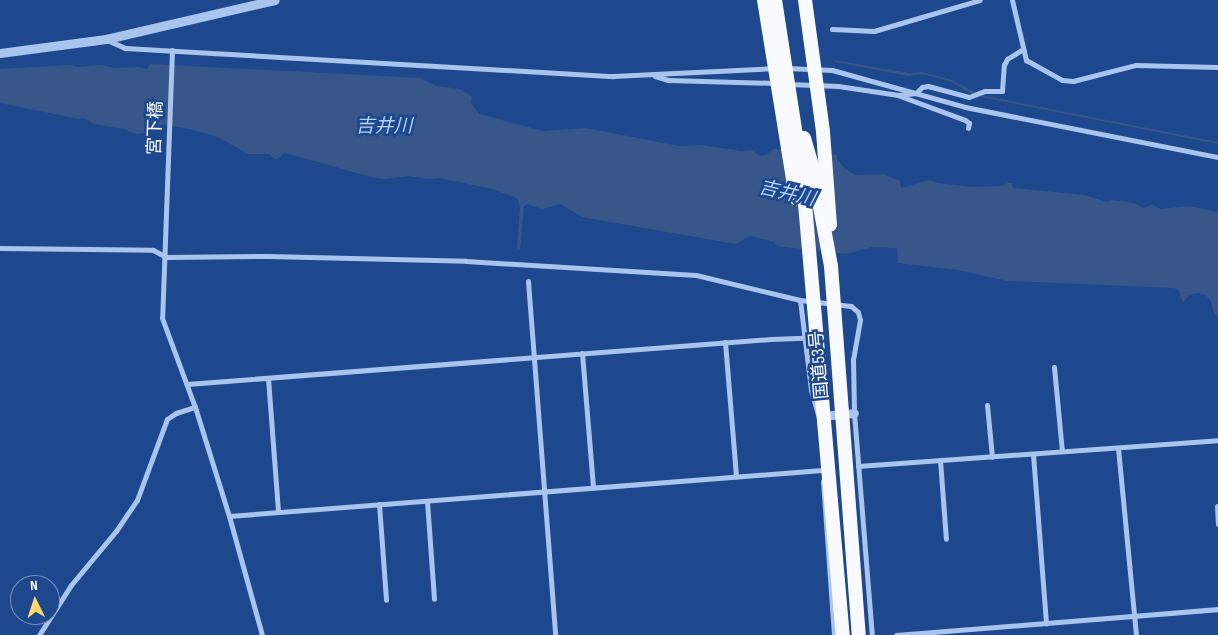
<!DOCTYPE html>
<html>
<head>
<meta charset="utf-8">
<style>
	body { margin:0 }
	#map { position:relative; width:1218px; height:635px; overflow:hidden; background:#1d488e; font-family:"Sofia Sans Condensed","Noto Sans JP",sans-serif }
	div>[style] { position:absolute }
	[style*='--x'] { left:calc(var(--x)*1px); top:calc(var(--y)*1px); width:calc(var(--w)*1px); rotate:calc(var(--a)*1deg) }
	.water>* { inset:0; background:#37578a }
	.minor>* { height:5px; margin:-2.5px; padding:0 2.5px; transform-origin:2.5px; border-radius:2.5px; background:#aac5ed }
	.tertiary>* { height:9px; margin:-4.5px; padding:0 4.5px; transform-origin:4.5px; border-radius:4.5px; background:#aac5ed }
	.trunk>* { height:14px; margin:-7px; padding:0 7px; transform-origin:7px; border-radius:7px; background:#f8faff }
	span { translate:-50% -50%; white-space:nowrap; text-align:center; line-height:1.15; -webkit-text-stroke:5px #1d488e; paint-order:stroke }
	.street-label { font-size:18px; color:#fff }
	.water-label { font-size:19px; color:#b6cff4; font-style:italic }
	.north { position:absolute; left:10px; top:575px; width:50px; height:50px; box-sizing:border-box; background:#1d488e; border:1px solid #7791bb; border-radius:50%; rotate:356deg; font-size:14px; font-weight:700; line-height:20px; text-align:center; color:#fff }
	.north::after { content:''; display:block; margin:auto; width:18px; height:22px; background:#fdda69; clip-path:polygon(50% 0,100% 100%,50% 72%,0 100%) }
</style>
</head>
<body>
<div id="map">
	<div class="water">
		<i style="clip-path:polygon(834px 60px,909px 73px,922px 72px,949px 79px,981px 95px,1218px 142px,1218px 144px,976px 96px,949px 81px,923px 74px,908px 76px,835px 62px)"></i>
		<i style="clip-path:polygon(150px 64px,421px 78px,436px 86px,460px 89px,472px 97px,471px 103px,479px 114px,543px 131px,586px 128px,679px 146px,702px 145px,741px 151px,751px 150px,761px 156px,766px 155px,773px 149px,837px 155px,837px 159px,844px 168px,855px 175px,884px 174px,900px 181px,901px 188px,930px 180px,937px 183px,972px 187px,1002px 186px,1008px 183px,1012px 183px,1013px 188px,1085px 195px,1106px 202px,1113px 200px,1134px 203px,1143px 208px,1152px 205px,1161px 209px,1189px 206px,1218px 212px,1218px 316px,1214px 314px,1211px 302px,1206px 295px,1197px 293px,1189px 295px,1183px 302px,1178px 289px,1173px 288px,1008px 281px,958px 270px,898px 263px,897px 248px,872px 247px,846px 254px,777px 246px,774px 242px,750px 236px,736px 244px,718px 241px,582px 217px,561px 204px,542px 209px,527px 204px,524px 206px,520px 250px,517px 250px,520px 208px,518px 200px,515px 197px,492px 189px,440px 178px,428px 179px,409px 176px,386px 179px,375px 178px,285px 153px,277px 159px,273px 158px,270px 154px,248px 154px,218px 137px,189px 129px,163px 124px,145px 133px,136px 134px,124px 129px,94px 124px,85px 118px,79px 119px,0 103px,0 69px,71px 65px,76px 67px,101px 65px,114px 68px,138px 67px,147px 69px)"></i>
	</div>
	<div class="minor">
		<i style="--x:1012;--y:0;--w:62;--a:76.9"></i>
		<i style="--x:1026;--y:60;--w:41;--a:29.1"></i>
		<i style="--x:1062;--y:80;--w:11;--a:5"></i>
		<i style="--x:1073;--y:81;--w:65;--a:-14.3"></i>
		<i style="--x:1136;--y:65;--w:82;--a:1.4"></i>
		<i style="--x:832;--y:29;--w:42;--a:2.7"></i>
		<i style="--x:874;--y:31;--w:110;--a:-16.3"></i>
		<i style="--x:107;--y:40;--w:20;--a:24"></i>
		<i style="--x:125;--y:48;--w:489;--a:3.3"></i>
		<i style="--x:613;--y:76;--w:162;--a:-2.8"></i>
		<i style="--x:172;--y:50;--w:268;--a:92.1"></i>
		<i style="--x:162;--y:318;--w:95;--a:69.7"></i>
		<i style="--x:195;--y:407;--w:114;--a:72.7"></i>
		<i style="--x:229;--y:516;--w:123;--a:74.5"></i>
		<i style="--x:786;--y:68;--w:46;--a:2.5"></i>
		<i style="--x:832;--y:70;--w:138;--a:15.5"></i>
		<i style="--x:965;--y:107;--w:258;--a:11.2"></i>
		<i style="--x:655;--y:76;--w:14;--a:17"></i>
		<i style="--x:668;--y:80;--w:108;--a:1.6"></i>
		<i style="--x:789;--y:84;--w:49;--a:2.3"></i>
		<i style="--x:838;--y:86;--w:61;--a:8.5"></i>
		<i style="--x:898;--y:95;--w:18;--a:-6"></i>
		<i style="--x:916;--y:93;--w:8;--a:-45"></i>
		<i style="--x:922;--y:87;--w:6;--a:-9"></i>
		<i style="--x:928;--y:86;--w:42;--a:15"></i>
		<i style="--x:969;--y:97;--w:17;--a:-21"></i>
		<i style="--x:985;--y:91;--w:17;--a:0"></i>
		<i style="--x:1002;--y:91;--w:26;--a:-86"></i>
		<i style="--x:1004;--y:65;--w:7;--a:-63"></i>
		<i style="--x:1007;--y:59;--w:19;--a:-32"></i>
		<i style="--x:900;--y:96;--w:69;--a:20.3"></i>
		<i style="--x:965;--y:120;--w:5;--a:37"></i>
		<i style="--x:969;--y:123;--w:5;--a:101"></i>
		<i style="--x:0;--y:248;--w:153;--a:0.7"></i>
		<i style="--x:153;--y:250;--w:15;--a:28"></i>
		<i style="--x:166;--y:257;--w:102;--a:-0.6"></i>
		<i style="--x:268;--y:256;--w:198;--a:1.4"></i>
		<i style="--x:466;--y:261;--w:230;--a:3.5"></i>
		<i style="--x:696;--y:275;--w:107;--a:13.5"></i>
		<i style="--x:800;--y:300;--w:51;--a:6.7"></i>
		<i style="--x:851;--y:306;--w:9;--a:41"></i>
		<i style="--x:858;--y:312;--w:8;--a:76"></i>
		<i style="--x:860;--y:320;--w:40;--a:100"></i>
		<i style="--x:853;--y:359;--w:54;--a:88.9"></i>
		<i style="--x:854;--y:413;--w:223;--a:85.4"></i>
		<i style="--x:528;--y:281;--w:355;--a:85.6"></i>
		<i style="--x:800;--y:300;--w:91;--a:83"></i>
		<i style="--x:811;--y:390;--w:26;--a:74"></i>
		<i style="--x:725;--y:342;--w:135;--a:85.3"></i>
		<i style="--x:582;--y:353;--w:135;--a:85.3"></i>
		<i style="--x:1054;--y:367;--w:84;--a:84.6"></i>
		<i style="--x:268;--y:378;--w:134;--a:85.7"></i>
		<i style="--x:187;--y:384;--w:586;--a:-4.41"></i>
		<i style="--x:771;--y:339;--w:33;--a:-2"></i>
		<i style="--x:987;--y:405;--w:52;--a:84.5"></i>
		<i style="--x:1118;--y:448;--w:188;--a:84.5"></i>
		<i style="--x:1033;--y:454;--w:170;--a:85.6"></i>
		<i style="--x:940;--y:460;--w:79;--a:85.7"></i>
		<i style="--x:858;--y:466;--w:361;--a:-4.1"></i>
		<i style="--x:823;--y:481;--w:154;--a:85.9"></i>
		<i style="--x:427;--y:501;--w:98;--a:85.9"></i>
		<i style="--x:379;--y:504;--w:96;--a:85.8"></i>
		<i style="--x:1217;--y:506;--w:18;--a:87"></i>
		<i style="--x:229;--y:516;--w:595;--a:-4.44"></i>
		<i style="--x:39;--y:635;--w:59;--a:-57.4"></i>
		<i style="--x:71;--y:585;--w:70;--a:-50.2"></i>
		<i style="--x:116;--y:531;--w:37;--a:-56"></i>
		<i style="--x:137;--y:500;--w:86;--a:-69.7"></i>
		<i style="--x:167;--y:419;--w:11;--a:-34"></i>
		<i style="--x:176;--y:413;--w:20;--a:-18"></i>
		<i style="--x:896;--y:635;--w:323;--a:-4.6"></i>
	</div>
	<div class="tertiary">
		<i style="--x:0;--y:53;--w:107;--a:-7.5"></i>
		<i style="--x:106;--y:39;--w:173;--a:-13"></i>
		<i style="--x:821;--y:416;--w:33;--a:-5"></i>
	</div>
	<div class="trunk">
		<i style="--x:764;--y:0;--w:201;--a:80.8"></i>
		<i style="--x:775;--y:0;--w:183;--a:81.2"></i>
		<i style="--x:803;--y:181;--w:456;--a:85"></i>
		<i style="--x:805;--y:0;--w:133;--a:82.2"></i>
		<i style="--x:823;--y:132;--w:93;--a:85.7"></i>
		<i style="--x:804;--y:138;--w:32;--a:74"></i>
		<i style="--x:813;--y:169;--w:99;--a:79.5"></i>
		<i style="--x:831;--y:266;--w:370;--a:85.7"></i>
	</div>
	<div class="street-label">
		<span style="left:156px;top:128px;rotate:-88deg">宮下橋</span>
		<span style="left:820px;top:365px;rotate:-95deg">国道53号</span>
	</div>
	<div class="water-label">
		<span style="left:384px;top:127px">吉井川</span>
		<span style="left:787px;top:194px;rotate:13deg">吉井川</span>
	</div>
	<div class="north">N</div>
</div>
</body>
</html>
